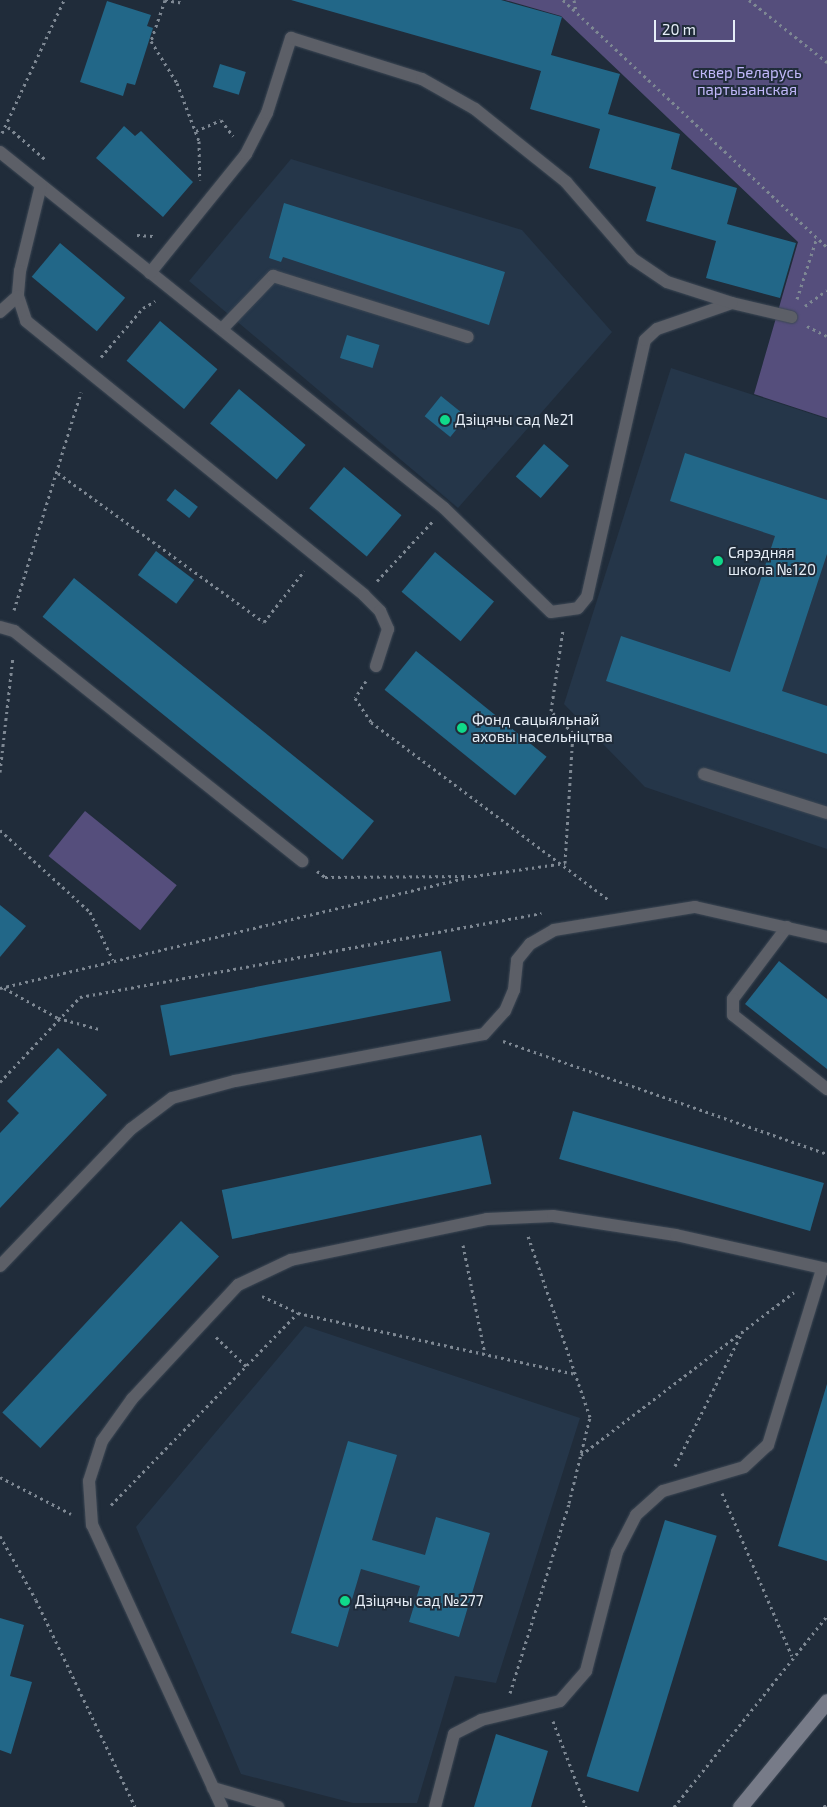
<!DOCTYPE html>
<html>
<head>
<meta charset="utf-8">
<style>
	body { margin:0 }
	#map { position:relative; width:827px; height:1807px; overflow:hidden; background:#202c3a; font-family:"Exo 2",sans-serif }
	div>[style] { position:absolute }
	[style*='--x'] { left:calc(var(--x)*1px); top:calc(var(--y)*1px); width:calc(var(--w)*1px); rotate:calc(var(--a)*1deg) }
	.built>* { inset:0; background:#253649 }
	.green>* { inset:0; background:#554e7c; transform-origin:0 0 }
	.building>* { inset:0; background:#226788; transform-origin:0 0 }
	.path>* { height:3px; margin-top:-1.5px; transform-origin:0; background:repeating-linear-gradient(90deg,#7e8893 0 2.5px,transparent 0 6.5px) }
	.roads { filter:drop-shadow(0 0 1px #3c4754) drop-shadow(0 0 1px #3c4754) }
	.lane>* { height:12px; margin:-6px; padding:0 6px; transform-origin:6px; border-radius:6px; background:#5c5f67 }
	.secondary>* { height:15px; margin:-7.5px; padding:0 7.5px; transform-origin:7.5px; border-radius:7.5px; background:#777b88 }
	.dots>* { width:14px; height:14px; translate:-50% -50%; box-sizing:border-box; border:2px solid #202c3a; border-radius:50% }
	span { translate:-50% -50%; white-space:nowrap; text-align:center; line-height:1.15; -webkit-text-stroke:4px #202c3a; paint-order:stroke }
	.park-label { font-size:15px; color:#c1b8fa }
	.poi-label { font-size:15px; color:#e6eef7 }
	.left { translate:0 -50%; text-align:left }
	.scale { position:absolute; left:654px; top:20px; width:81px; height:22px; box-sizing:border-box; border:2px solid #e6eef7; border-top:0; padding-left:6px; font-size:15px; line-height:18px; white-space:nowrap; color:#e6eef7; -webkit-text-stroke:4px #202c3a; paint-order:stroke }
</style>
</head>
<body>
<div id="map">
	<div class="built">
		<i style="clip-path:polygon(291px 159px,522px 230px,612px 332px,458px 508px,189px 281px)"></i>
		<i style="clip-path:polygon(671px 368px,827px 419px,827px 849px,645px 787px,564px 704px)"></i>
		<i style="clip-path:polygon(305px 1326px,580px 1418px,496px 1683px,455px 1676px,417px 1803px,353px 1803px,241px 1774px,136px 1527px)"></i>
	</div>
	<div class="green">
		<i style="clip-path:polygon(505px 0,827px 0,827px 418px,754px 394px,798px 242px,561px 16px)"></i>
		<i style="left:85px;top:811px;width:118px;height:58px;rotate:39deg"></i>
	</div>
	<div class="building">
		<i style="clip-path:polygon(291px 0,501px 0,562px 17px,551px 55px,620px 74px,608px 114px,680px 134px,671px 169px,737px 188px,727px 224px,796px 243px,780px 298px,706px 278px,716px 241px,646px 221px,656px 187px,589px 168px,600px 129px,530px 109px,541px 71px)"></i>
		<i style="clip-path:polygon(107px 1px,151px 15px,147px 26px,153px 28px,135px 85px,127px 83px,123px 96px,80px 82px)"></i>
		<i style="left:220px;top:64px;width:27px;height:24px;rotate:17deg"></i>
		<i style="clip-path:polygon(124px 126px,135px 136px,141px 131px,193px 182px,163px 217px,96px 158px)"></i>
		<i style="clip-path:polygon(284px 203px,505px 272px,489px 325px,283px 257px,281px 262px,269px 258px)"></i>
		<i style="left:60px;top:243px;width:85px;height:44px;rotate:40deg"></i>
		<i style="left:160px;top:321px;width:75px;height:52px;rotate:40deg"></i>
		<i style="left:347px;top:335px;width:34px;height:24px;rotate:17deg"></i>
		<i style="left:239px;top:389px;width:87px;height:45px;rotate:40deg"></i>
		<i style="left:441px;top:396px;width:33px;height:26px;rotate:39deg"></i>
		<i style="left:544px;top:444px;width:33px;height:43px;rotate:41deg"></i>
		<i style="clip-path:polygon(685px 453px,827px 500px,827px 554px,782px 691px,827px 706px,827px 754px,606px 681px,621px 636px,730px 672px,775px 536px,670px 501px)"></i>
		<i style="left:344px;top:467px;width:75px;height:54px;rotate:40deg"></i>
		<i style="left:175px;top:489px;width:29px;height:14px;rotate:38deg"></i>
		<i style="left:156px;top:551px;width:48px;height:30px;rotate:37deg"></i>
		<i style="left:435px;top:552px;width:77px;height:52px;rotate:40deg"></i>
		<i style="left:74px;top:578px;width:386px;height:50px;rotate:39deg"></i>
		<i style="left:416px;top:651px;width:168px;height:50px;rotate:39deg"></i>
		<i style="clip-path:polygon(0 905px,26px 926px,0 957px)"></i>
		<i style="left:441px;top:951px;width:51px;height:286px;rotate:79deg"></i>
		<i style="clip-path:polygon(779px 961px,827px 999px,827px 1069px,745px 1004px)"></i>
		<i style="clip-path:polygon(58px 1048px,107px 1095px,0 1208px,0 1133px,19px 1113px,7px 1101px)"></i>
		<i style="left:573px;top:1111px;width:261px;height:50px;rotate:16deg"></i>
		<i style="left:481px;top:1135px;width:50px;height:265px;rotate:78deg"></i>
		<i style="left:181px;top:1221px;width:52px;height:262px;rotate:43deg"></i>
		<i style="clip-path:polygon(827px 1384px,827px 1561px,778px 1546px)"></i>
		<i style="clip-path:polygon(348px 1441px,397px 1455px,372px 1540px,425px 1555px,436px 1517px,490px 1533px,459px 1637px,409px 1622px,420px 1586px,361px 1569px,338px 1647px,291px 1633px)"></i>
		<i style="left:665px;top:1520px;width:54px;height:268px;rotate:17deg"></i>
		<i style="clip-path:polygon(0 1618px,24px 1625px,10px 1676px,32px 1682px,11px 1754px,0 1750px)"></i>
		<i style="clip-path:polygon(496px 1734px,548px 1751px,531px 1807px,474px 1807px)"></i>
	</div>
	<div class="path">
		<i style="--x:165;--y:0;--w:43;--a:108.9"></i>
		<i style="--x:151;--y:41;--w:49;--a:58.2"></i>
		<i style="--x:177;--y:83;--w:62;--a:69.2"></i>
		<i style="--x:199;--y:141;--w:39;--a:89"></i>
		<i style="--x:165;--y:0;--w:18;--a:9"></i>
		<i style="--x:563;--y:0;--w:362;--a:43.1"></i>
		<i style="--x:574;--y:0;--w:11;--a:80"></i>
		<i style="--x:749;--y:0;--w:100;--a:38.5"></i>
		<i style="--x:8;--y:127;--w:50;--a:41"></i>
		<i style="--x:196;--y:131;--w:27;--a:-24"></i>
		<i style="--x:221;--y:120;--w:20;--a:53"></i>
		<i style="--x:2;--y:133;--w:147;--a:-65"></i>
		<i style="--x:137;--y:235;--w:16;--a:4"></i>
		<i style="--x:797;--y:299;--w:65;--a:-72.1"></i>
		<i style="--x:805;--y:306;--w:27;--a:-36"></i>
		<i style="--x:807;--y:326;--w:22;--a:27"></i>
		<i style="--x:101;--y:357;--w:65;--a:-49.4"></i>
		<i style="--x:143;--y:308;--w:14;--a:-30"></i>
		<i style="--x:58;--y:473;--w:254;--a:35.9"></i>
		<i style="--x:264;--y:622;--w:65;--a:-51.9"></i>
		<i style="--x:377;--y:581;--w:81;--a:-47"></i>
		<i style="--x:14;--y:610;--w:228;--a:-72.9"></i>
		<i style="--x:366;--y:681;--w:20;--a:123"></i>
		<i style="--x:355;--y:698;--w:29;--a:56"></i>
		<i style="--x:371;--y:722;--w:297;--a:36.8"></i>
		<i style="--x:0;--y:772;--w:117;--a:-83.6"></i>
		<i style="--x:0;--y:830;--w:122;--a:42.3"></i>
		<i style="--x:90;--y:912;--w:53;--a:64.4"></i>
		<i style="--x:317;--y:871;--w:10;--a:37"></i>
		<i style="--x:325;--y:877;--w:149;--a:-0.4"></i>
		<i style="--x:474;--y:876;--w:92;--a:-8.1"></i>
		<i style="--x:565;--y:863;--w:130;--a:-86.5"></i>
		<i style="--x:573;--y:733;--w:31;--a:-135"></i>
		<i style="--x:551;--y:711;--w:82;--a:-81.6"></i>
		<i style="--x:0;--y:988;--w:480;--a:-13.3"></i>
		<i style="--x:4;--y:988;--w:62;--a:29.1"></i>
		<i style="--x:58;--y:1018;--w:42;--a:15"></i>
		<i style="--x:503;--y:1041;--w:343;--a:19.2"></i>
		<i style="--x:0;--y:1082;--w:117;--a:-46.7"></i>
		<i style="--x:80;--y:997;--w:469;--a:-10.3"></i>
		<i style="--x:463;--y:1245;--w:111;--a:78.6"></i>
		<i style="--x:262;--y:1296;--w:40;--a:25"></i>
		<i style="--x:216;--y:1337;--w:42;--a:44"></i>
		<i style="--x:581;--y:1455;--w:268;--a:-37.4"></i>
		<i style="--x:675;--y:1466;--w:151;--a:-63.3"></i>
		<i style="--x:0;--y:1477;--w:80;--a:27.5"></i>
		<i style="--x:722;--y:1493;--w:177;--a:66.8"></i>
		<i style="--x:111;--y:1505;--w:268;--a:-45.8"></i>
		<i style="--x:298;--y:1313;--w:284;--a:12.4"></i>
		<i style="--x:0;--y:1536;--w:73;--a:60.6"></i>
		<i style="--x:36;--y:1600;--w:229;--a:64.4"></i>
		<i style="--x:510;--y:1693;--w:199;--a:-72.7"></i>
		<i style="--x:569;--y:1503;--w:89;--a:-76.3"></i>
		<i style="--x:590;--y:1417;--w:191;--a:-108.9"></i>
		<i style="--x:553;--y:1721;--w:92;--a:69"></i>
		<i style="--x:674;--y:1807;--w:245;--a:-51.3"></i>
		<i style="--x:824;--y:1807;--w:5;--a:-53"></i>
	</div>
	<div class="roads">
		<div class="lane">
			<i style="--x:0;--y:152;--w:569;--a:38.72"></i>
			<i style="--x:444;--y:508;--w:149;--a:44.2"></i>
			<i style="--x:551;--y:612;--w:27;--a:-8"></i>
			<i style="--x:578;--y:608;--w:14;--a:-51"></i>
			<i style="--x:587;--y:597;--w:263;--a:-77.3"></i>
			<i style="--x:645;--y:340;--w:16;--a:-43"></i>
			<i style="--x:657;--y:329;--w:79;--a:-19.1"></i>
			<i style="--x:732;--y:303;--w:61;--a:13.3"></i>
			<i style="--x:41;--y:185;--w:89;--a:103.7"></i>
			<i style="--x:20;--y:271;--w:25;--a:95"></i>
			<i style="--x:18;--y:296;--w:26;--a:72"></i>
			<i style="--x:26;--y:321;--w:435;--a:39"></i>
			<i style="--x:364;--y:595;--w:23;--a:45"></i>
			<i style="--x:380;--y:611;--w:20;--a:66"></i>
			<i style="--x:388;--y:629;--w:39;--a:108"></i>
			<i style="--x:150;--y:273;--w:153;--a:-51.1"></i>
			<i style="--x:246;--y:154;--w:46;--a:-62.9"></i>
			<i style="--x:267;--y:113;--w:79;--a:-72.3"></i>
			<i style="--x:291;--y:38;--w:137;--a:17.4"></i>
			<i style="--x:422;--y:79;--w:61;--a:29.5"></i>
			<i style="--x:475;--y:109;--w:117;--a:38.7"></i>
			<i style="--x:566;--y:182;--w:102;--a:49"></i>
			<i style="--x:633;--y:259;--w:41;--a:34.1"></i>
			<i style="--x:667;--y:282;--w:68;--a:17.9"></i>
			<i style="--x:0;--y:312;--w:24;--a:-42"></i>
			<i style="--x:222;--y:329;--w:74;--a:-46.1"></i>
			<i style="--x:273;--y:276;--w:204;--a:17.4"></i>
			<i style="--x:0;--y:627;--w:15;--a:16"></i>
			<i style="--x:14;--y:631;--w:369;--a:38.6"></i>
			<i style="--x:704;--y:774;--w:129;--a:17.6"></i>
			<i style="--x:787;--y:927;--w:90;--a:126.9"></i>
			<i style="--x:733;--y:999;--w:16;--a:90"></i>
			<i style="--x:733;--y:1015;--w:120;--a:38.2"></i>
			<i style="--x:0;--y:1266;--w:190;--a:-46.3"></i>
			<i style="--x:131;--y:1129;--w:51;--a:-37.1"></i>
			<i style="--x:172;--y:1098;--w:65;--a:-15.1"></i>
			<i style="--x:235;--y:1081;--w:253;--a:-10.7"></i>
			<i style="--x:484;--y:1034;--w:31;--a:-48"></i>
			<i style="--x:505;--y:1011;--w:23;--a:-67"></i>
			<i style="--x:514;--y:990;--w:30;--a:-84"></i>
			<i style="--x:517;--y:960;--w:21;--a:-51"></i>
			<i style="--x:530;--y:944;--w:28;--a:-30"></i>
			<i style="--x:554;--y:930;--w:143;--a:-9.3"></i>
			<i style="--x:695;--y:907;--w:135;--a:12.8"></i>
			<i style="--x:213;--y:1788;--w:68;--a:16.3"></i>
			<i style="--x:222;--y:1807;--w:311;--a:-114.7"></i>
			<i style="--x:92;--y:1525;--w:44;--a:-93.9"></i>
			<i style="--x:89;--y:1481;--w:42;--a:-72"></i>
			<i style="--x:102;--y:1441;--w:52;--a:-54.5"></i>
			<i style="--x:132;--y:1399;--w:156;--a:-47.1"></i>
			<i style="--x:238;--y:1285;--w:59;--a:-25.3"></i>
			<i style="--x:291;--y:1260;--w:200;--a:-11.8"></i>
			<i style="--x:487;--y:1219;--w:66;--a:-2.6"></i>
			<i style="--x:553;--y:1216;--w:124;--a:8.8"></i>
			<i style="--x:676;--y:1235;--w:155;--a:12.7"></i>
			<i style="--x:435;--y:1807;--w:75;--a:-75.4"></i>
			<i style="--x:454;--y:1734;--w:30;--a:-27"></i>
			<i style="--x:481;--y:1720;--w:81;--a:-13.5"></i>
			<i style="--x:560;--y:1701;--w:40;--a:-49"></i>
			<i style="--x:586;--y:1671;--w:123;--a:-75.4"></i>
			<i style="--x:617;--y:1552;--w:42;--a:-62.8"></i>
			<i style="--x:636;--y:1515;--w:36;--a:-42"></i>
			<i style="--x:663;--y:1491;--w:84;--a:-16.5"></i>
			<i style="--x:744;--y:1467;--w:33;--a:-43"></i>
			<i style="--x:768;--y:1445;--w:183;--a:-72.9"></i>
		</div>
		<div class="secondary">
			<i style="--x:740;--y:1807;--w:137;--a:-50.6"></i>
		</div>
	</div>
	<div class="dots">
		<i style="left:445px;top:420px;background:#10d98a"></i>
		<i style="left:718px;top:561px;background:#10d98a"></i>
		<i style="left:462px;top:728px;background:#10d98a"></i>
		<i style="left:345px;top:1601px;background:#10d98a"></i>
	</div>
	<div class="park-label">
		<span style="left:747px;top:81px">сквер Беларусь<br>партызанская</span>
	</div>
	<div class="poi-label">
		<span class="left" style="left:455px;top:420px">Дзіцячы сад №21</span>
		<span class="left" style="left:728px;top:561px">Сярэдняя<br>школа №120</span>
		<span class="left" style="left:472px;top:728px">Фонд сацыяльнай<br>аховы насельніцтва</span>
		<span class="left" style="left:355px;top:1601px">Дзіцячы сад №277</span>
	</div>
	<div class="scale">20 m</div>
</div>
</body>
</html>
